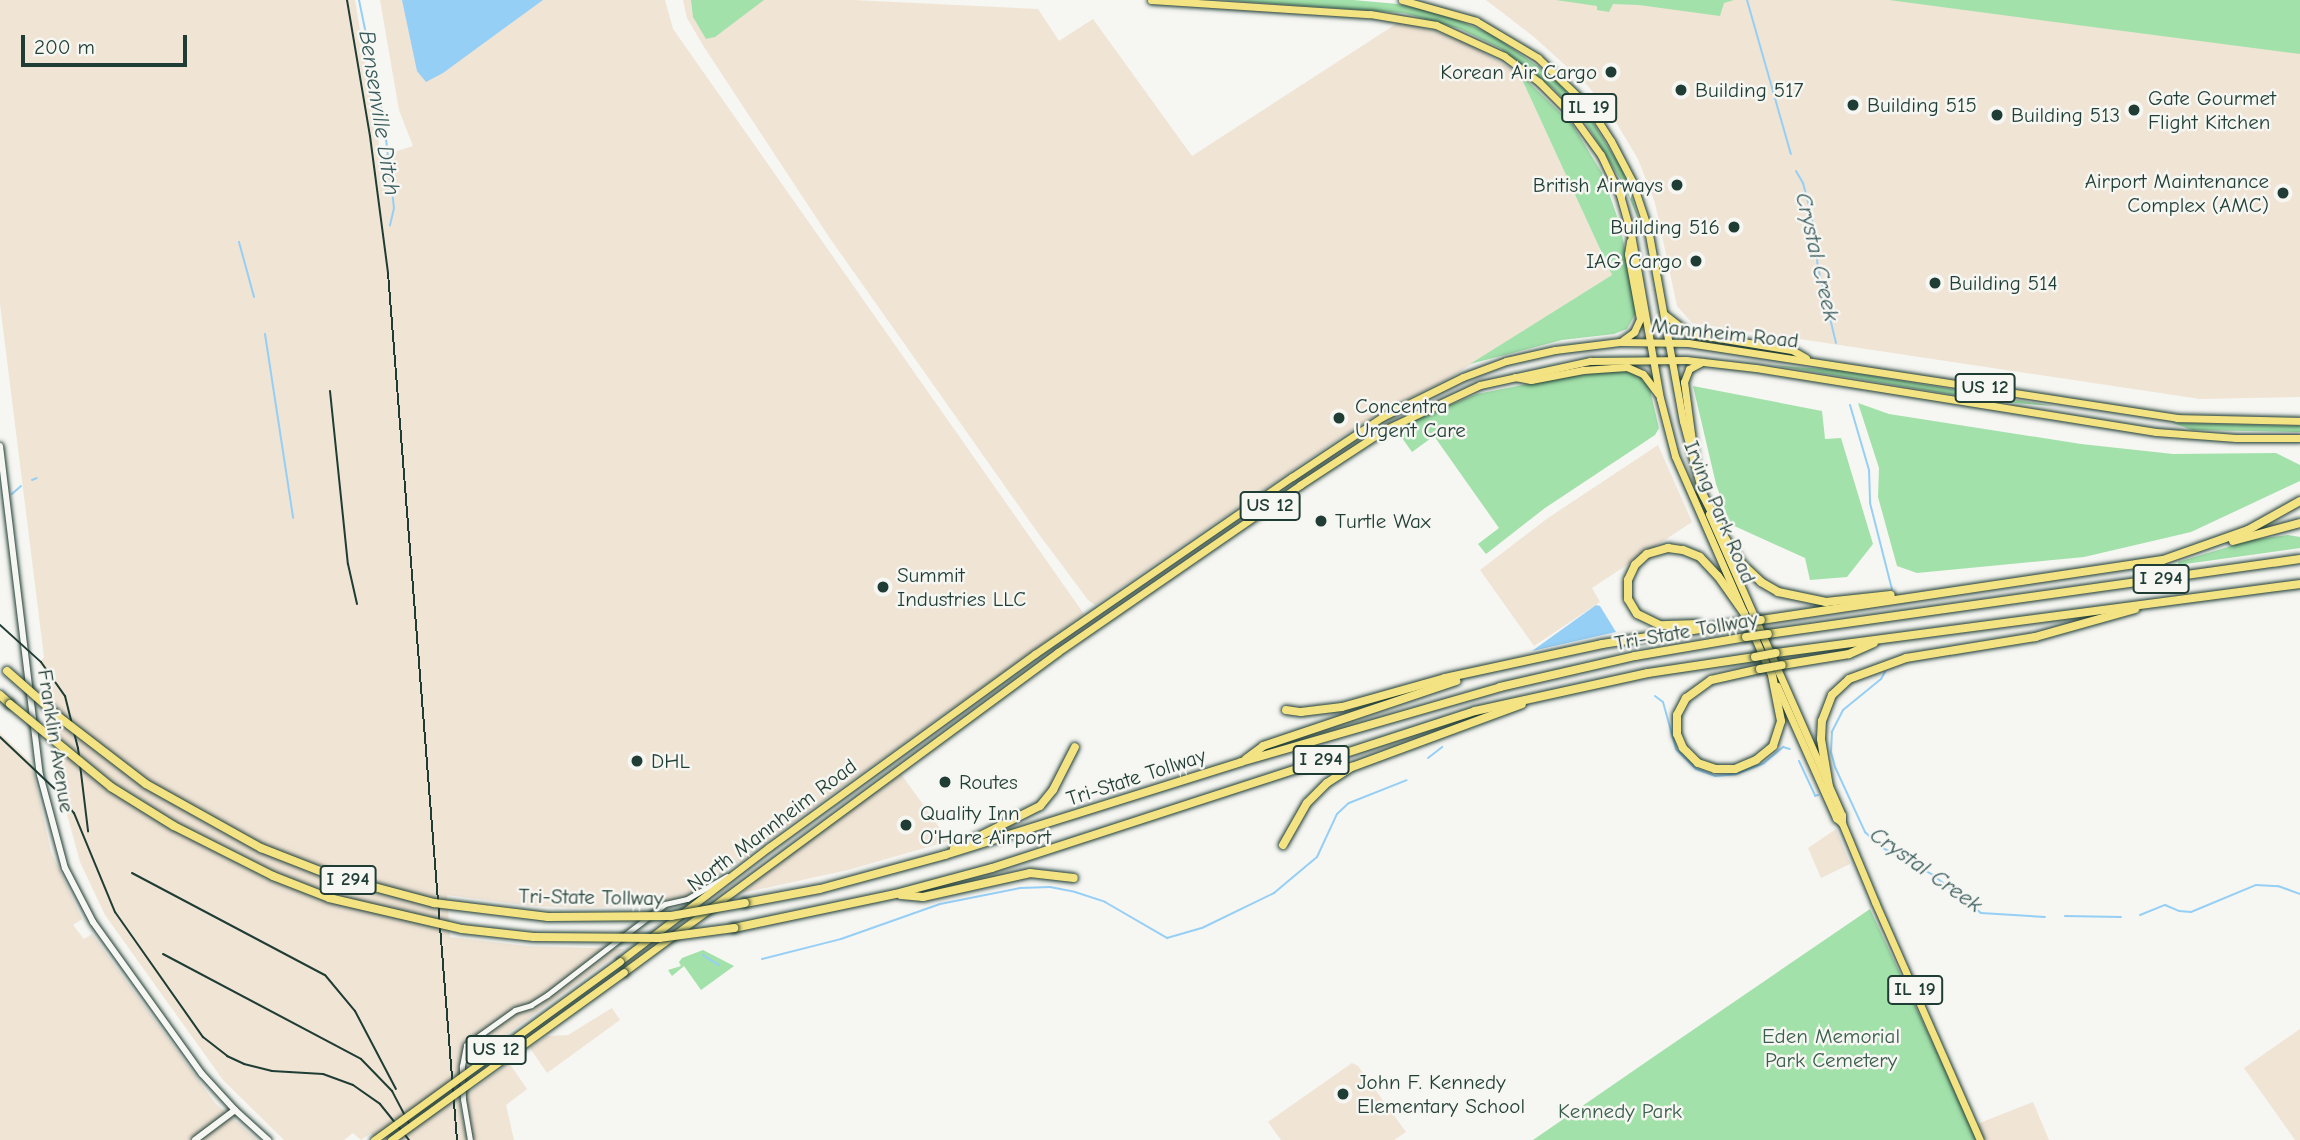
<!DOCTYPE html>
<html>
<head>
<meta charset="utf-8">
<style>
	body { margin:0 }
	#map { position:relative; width:2300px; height:1140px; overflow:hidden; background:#f6f6f2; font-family:"Comic Neue",sans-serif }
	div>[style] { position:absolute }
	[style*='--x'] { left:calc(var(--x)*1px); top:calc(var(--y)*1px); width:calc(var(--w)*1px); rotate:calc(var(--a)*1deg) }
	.built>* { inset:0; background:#f0e4d5 }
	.green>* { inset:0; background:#a2e1aa }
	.water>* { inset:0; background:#96cff6 }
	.stream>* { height:2px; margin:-1px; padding:0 1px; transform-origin:1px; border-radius:1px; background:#96cff6 }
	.roads { filter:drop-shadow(0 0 2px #1f3d34) drop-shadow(0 0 2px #1f3d34) }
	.tertiary>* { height:5px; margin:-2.5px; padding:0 2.5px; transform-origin:2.5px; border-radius:2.5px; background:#f6f6f2 }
	.secondary>* { height:6px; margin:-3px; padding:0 3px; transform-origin:3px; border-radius:3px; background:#f6f6f2 }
	.primary>* { height:7px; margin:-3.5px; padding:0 3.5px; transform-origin:3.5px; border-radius:3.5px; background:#f4e382 }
	.motorway>* { height:8px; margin:-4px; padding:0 4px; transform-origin:4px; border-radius:4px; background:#f4e382 }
	.rail>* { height:2px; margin:-1px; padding:0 1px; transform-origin:1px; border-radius:1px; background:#1f3d34 }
	.bridges { filter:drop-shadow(0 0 2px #1f3d34) drop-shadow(0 0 2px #1f3d34) }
	.primary-bridge>* { height:7px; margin:-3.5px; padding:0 3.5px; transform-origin:3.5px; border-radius:3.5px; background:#f4e382 }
	.motorway-bridge>* { height:8px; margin:-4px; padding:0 4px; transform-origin:4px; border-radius:4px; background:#f4e382 }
	.dots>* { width:19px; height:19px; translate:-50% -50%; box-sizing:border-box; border:4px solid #f6f6f2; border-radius:50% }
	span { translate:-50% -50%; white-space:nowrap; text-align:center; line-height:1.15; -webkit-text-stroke:5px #f6f6f2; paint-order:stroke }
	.shield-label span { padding:2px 5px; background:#f6f6f2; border:2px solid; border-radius:5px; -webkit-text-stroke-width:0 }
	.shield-label { font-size:19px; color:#1f3d34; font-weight:700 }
	.poi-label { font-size:21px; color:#1f3d34 }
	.right { translate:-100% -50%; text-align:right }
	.left { translate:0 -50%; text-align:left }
	.street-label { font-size:21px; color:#1f3d34 }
	.park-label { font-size:21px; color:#395e4c }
	.water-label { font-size:23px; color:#375a5b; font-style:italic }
	.scale { position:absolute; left:21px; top:35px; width:166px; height:32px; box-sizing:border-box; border:4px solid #1f3d34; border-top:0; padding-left:9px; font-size:21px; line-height:24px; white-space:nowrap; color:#1f3d34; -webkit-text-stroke:5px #f6f6f2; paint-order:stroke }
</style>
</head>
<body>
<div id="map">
	<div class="built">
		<i style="clip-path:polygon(0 0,355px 0,381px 156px,413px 146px,399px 110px,380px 0,665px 0,673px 29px,1084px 614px,680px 903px,585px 908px,532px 906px,447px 895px,450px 937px,527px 946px,624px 949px,459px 1069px,460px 1105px,467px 1140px,376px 1140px,371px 1133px,361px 1140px,353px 1133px,344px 1140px,284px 1140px,223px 1080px,105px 915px,80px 862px,64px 803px,57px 794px,61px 788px,47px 672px,39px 664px,44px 657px,0 304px)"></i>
		<i style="clip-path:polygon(683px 0,853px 0,1038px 9px,1059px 41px,1093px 19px,1192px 156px,1399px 22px,1432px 30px,1465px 42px,1519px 73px,1612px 275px,1446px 380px,1386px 409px,1338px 439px,1095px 605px,1088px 600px,1038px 533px,829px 237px,704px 47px,687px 18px)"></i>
		<i style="clip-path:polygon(1486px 0,2300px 0,2300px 397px,2200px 399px,1692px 323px,1677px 306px,1655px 203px,1638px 159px,1611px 114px,1587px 85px,1534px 37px)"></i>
		<i style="clip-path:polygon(1658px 445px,1692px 522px,1592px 588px,1600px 602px,1534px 646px,1480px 570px,1548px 518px)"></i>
		<i style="clip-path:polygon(0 733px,31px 762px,51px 852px,82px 919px,73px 925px,84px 939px,92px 934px,215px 1103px,257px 1140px,0 1140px)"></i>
		<i style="clip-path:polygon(901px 774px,949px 841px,848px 870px,742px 893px,795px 850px)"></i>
		<i style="clip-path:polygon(1836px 829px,1850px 864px,1821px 878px,1808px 848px)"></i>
		<i style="clip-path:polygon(612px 1008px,620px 1020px,547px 1073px,530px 1048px,547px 1036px,568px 1035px)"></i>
		<i style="clip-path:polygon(2300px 1029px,2300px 1140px,2295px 1140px,2244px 1068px)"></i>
		<i style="clip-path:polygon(509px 1063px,527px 1089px,506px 1105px,514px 1140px,473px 1140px,465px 1095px)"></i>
		<i style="clip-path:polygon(1352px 1063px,1358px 1066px,1406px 1132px,1394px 1140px,1281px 1140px,1268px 1122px)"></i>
		<i style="clip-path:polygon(2033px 1102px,2049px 1140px,1978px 1140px,1972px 1126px)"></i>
	</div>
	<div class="green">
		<i style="clip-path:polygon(691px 0,764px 0,715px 37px,706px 39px,693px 17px)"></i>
		<i style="clip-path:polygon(1221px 0,1353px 0,1398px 4px,1445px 15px,1491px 34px,1552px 76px,1588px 115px,1622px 169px,1643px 231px,1624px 185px,1587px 125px,1554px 89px,1500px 48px,1460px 29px,1404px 13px)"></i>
		<i style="clip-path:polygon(1556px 0,1734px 0,1724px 3px,1720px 16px,1639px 5px,1613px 4px,1609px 12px,1597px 10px,1597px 6px)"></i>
		<i style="clip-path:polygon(1889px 0,2300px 0,2300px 54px,2085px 26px)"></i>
		<i style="clip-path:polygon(1519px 73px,1572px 124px,1602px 173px,1620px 225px,1637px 311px,1627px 329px,1614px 334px,1562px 340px,1470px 364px,1612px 275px)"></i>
		<i style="clip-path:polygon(1772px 365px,1836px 370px,2054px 406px,1998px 402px)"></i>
		<i style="clip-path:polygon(1619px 371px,1632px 372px,1644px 380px,1650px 390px,1659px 428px,1655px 435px,1545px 508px,1486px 554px,1478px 544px,1499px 528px,1434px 436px,1412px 452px,1395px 428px,1477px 394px,1563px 377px)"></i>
		<i style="clip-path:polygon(1693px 386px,1822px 411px,1825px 439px,1841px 438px,1873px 544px,1847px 577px,1810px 580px,1805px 558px,1730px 524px,1716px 484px)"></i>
		<i style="clip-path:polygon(1858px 403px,1889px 414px,2081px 444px,2173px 454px,2276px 453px,2300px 465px,2300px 481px,2191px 532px,2084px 557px,1917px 573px,1897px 566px,1878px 497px,1879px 468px)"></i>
		<i style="clip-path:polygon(2173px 423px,2300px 426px,2300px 432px,2192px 430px)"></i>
		<i style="clip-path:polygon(2288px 535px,2300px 537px,2300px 548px,2178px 565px,2178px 562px,2251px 540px)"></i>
		<i style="clip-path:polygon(1870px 909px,1978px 1140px,1533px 1140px,1649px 1060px)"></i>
		<i style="clip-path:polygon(703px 950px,734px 966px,701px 990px,684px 966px,672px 976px,668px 970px,681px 966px,679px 962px,682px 958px)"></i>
	</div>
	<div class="water">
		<i style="clip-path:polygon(402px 0,543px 0,443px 73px,426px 82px,417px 71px)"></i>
		<i style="clip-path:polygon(1596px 605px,1600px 606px,1616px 632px,1532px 651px)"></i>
	</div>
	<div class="stream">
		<i style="--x:359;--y:0;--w:125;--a:78.4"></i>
		<i style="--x:384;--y:122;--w:87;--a:83.4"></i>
		<i style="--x:394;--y:208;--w:18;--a:103"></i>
		<i style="--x:1747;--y:0;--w:160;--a:74.1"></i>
		<i style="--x:1796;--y:171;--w:14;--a:60"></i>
		<i style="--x:1803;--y:183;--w:31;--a:75"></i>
		<i style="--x:1811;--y:213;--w:55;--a:82.7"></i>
		<i style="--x:1818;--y:268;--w:77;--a:76.5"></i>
		<i style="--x:239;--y:242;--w:57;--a:74.7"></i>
		<i style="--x:265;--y:334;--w:186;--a:81.3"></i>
		<i style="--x:1850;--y:405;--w:68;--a:73.7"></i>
		<i style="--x:1869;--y:470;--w:33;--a:88"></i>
		<i style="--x:1870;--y:503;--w:89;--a:75.7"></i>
		<i style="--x:32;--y:480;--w:5;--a:-22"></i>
		<i style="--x:12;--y:494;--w:12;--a:-42"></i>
		<i style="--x:1885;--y:672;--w:8;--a:120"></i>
		<i style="--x:1881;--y:679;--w:49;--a:140.8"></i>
		<i style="--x:1843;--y:710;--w:25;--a:117"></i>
		<i style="--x:1832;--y:732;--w:20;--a:93"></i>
		<i style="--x:1831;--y:752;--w:16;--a:75"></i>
		<i style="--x:1835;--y:767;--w:72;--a:65.2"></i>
		<i style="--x:1865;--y:832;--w:22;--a:43"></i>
		<i style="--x:1881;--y:847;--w:59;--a:28.3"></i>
		<i style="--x:1933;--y:875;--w:61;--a:38.4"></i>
		<i style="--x:1981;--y:913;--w:64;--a:3.6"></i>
		<i style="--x:1655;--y:696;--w:10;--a:37"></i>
		<i style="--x:1663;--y:702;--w:49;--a:74.5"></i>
		<i style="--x:1676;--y:749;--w:28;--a:45"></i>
		<i style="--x:1696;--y:769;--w:20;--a:20"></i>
		<i style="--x:1715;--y:776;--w:21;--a:-5"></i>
		<i style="--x:1736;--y:774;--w:30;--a:-21"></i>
		<i style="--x:1764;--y:763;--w:25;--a:-40"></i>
		<i style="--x:1783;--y:747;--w:7;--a:16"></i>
		<i style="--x:1428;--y:758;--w:18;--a:-38"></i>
		<i style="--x:1799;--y:761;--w:38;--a:65"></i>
		<i style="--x:1815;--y:796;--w:3;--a:-18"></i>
		<i style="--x:2140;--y:915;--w:27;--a:-22"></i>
		<i style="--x:2165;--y:905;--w:15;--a:23"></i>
		<i style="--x:2179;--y:911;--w:12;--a:5"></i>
		<i style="--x:2191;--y:912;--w:70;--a:-22.6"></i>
		<i style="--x:2256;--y:885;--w:22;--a:3"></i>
		<i style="--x:2278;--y:886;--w:23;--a:20"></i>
		<i style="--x:2065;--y:916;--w:56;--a:1"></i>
		<i style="--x:703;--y:955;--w:19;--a:32"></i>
		<i style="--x:762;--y:959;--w:81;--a:-14.2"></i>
		<i style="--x:841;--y:939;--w:105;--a:-19.5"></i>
		<i style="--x:940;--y:904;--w:82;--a:-11.3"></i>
		<i style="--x:1020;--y:888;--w:30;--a:-2"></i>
		<i style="--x:1050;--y:887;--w:25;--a:11"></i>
		<i style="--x:1075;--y:892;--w:32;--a:18"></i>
		<i style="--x:1105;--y:902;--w:72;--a:30.1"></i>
		<i style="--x:1167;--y:938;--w:36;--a:-16"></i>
		<i style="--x:1202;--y:928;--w:80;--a:-25.9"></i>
		<i style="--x:1274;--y:893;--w:56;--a:-39.9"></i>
		<i style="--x:1317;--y:857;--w:47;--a:-65.1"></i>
		<i style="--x:1337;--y:814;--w:16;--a:-43"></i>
		<i style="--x:1349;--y:803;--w:62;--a:-21.6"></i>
	</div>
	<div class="roads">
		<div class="tertiary">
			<i style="--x:470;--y:1140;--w:42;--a:-99.7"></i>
			<i style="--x:463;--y:1099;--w:33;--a:-92"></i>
			<i style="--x:462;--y:1066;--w:21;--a:-79"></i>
			<i style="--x:466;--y:1045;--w:60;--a:-35.5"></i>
			<i style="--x:515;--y:1010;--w:17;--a:-17"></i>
			<i style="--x:531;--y:1005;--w:19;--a:-32"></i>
			<i style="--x:547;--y:995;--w:149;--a:-37.6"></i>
			<i style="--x:665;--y:904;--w:23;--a:-13"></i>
			<i style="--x:687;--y:899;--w:46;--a:-29.9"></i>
		</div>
		<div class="secondary">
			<i style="--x:0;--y:446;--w:331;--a:83.1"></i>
			<i style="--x:40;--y:775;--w:96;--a:75"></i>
			<i style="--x:65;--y:868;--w:61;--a:62.6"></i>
			<i style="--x:93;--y:922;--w:187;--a:54.4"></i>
			<i style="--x:202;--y:1074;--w:49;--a:47.5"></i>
			<i style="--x:235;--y:1110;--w:45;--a:42.3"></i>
			<i style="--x:195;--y:1140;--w:50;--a:-36.9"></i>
		</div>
		<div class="primary">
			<i style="--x:1151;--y:0;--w:219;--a:3.7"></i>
			<i style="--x:1370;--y:14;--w:67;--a:9.5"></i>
			<i style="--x:1436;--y:25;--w:75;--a:24.5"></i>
			<i style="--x:1504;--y:56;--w:44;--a:36.6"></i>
			<i style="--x:1539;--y:82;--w:47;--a:45"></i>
			<i style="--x:1572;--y:115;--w:49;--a:54.1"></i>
			<i style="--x:1601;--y:155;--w:44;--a:64.6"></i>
			<i style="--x:1620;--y:195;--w:41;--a:74.2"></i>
			<i style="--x:1631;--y:234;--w:167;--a:80"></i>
			<i style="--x:1660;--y:398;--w:60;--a:75.5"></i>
			<i style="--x:1675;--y:456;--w:236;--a:66.3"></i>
			<i style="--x:1402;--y:0;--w:77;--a:15.8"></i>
			<i style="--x:1476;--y:21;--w:72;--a:30.8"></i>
			<i style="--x:1538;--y:58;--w:71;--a:43.9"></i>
			<i style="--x:1589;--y:107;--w:40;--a:57.1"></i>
			<i style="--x:1611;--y:141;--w:45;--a:62.3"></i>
			<i style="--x:1632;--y:181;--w:51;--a:71.6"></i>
			<i style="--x:1648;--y:229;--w:195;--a:79.7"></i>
			<i style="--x:1683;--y:421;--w:78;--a:75.1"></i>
			<i style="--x:1664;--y:314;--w:31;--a:38"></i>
			<i style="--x:1688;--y:333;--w:105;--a:9.3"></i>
			<i style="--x:1792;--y:350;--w:16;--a:30"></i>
			<i style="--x:1623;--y:340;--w:14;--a:-36"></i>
			<i style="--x:1634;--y:332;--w:14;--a:-65"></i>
			<i style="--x:1640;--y:319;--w:66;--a:-100.5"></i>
			<i style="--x:1628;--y:254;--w:13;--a:-81"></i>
			<i style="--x:1515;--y:377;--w:16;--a:11"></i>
			<i style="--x:1531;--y:380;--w:53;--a:-10.9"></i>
			<i style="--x:1583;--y:370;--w:44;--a:-3.9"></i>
			<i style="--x:1627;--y:367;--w:17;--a:24"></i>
			<i style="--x:1643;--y:374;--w:25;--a:53"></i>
			<i style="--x:1695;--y:463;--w:82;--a:-97.7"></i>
			<i style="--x:1684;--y:382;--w:14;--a:-69"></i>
			<i style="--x:1689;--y:369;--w:15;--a:-28"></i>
			<i style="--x:1709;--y:514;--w:329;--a:66.2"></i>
			<i style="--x:1842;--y:815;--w:8;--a:90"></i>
			<i style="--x:1842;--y:823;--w:86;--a:67.3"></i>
			<i style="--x:1875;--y:902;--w:260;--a:66.2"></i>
			<i style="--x:1777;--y:686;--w:145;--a:65.9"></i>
			<i style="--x:1836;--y:818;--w:8;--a:40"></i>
			<i style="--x:620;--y:961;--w:188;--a:-37.4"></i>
			<i style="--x:769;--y:847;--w:329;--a:-36"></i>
			<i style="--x:1035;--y:654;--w:312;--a:-34.6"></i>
			<i style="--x:1292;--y:477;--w:108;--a:-33.7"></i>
			<i style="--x:1382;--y:417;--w:90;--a:-26.3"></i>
			<i style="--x:1463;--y:377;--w:46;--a:-20.4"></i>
			<i style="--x:1506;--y:361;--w:50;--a:-12.7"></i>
			<i style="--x:1555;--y:350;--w:65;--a:-7"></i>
			<i style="--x:1620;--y:342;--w:68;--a:0.8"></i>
			<i style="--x:1688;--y:343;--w:495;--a:8.7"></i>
			<i style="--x:2177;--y:418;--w:123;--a:1.4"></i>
			<i style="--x:624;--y:972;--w:539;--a:-36.4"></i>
			<i style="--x:1058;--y:652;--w:294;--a:-34.6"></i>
			<i style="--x:1300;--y:485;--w:100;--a:-33.2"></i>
			<i style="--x:1384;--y:430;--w:106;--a:-25.1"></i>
			<i style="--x:1480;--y:385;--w:113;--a:-12.3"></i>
			<i style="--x:1590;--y:361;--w:96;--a:-0.6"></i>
			<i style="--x:1686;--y:360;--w:70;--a:6.5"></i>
			<i style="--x:1756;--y:368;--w:405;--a:9.1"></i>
			<i style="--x:2156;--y:432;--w:80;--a:4.3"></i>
			<i style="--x:2236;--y:438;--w:64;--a:0"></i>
		</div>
		<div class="motorway">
			<i style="--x:1701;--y:491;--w:55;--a:63"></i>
			<i style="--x:1726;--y:540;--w:30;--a:56"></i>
			<i style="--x:1743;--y:565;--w:25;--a:43"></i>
			<i style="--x:1761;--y:582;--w:20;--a:30"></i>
			<i style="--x:1778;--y:592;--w:49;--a:11.8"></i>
			<i style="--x:1826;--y:602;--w:65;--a:-6.1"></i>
			<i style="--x:2233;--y:541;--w:69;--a:-15"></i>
			<i style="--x:1761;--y:620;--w:406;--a:-8.5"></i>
			<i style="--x:2163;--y:560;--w:90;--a:-19.4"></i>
			<i style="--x:2248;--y:530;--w:60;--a:-29.1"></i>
			<i style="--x:1698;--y:624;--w:38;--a:178"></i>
			<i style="--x:1660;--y:625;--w:25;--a:-154"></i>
			<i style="--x:1637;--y:614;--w:17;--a:-121"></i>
			<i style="--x:1628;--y:599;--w:19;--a:-90"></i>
			<i style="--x:1628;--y:580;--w:17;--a:-65"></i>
			<i style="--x:1635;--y:565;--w:16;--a:-43"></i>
			<i style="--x:1647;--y:554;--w:22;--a:-16"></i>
			<i style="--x:1668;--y:548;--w:15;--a:8"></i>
			<i style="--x:1683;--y:550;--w:18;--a:22"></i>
			<i style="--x:1700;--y:557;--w:26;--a:47"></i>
			<i style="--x:1718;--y:576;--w:45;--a:54.9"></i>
			<i style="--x:1768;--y:634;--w:537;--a:-8.02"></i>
			<i style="--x:1776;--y:653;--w:529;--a:-7.5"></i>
			<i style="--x:1782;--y:665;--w:68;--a:-9.3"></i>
			<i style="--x:1849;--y:654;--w:27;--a:-24"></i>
			<i style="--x:1760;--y:669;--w:50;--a:167.3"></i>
			<i style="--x:1711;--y:680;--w:31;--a:144"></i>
			<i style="--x:1686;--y:698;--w:19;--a:118"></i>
			<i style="--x:1677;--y:715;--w:19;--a:90"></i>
			<i style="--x:1677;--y:734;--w:15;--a:67"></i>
			<i style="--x:1683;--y:748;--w:21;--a:45"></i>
			<i style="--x:1698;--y:763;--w:18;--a:19"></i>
			<i style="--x:1715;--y:769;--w:20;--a:0"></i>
			<i style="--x:1735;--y:769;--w:23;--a:-23"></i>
			<i style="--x:1756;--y:760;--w:22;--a:-39"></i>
			<i style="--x:1773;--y:746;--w:26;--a:-72"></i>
			<i style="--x:1781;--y:721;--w:47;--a:-101.1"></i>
			<i style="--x:0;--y:695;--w:13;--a:42"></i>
			<i style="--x:1286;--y:710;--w:15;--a:8"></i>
			<i style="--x:1301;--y:712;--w:41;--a:-7"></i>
			<i style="--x:1342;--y:707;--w:107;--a:-15.7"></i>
			<i style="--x:1445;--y:678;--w:161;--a:-12.2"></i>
			<i style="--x:1602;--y:644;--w:140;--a:-8.7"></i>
			<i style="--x:1246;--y:759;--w:21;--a:-37"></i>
			<i style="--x:1263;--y:746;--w:204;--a:-18.6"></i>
			<i style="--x:1829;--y:787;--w:49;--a:-99.5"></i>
			<i style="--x:1821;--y:739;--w:18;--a:-87"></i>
			<i style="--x:1822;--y:721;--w:28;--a:-69"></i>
			<i style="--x:1832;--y:695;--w:23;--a:-43"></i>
			<i style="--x:1849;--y:679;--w:61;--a:-20.2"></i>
			<i style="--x:1906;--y:658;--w:131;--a:-9.2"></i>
			<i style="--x:2035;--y:637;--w:104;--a:-15.6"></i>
			<i style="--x:1283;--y:845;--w:48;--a:-60.3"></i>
			<i style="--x:1307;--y:803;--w:28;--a:-45"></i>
			<i style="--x:1327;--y:783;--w:30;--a:-33"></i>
			<i style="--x:1352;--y:767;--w:181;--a:-20.3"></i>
			<i style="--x:954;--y:849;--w:96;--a:-26.6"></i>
			<i style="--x:1040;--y:806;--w:21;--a:-51"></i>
			<i style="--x:1053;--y:790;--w:48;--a:-62.9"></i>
			<i style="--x:901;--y:895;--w:22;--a:5"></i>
			<i style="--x:923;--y:897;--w:110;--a:-12.6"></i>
			<i style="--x:1030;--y:873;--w:44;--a:6.5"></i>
			<i style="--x:745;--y:903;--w:76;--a:-10.6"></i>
			<i style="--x:820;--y:889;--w:130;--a:-15.2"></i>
			<i style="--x:945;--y:855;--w:310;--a:-17.4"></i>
			<i style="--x:1241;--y:762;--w:270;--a:-16.1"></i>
			<i style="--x:1500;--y:687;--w:139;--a:-12.9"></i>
			<i style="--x:1635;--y:656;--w:113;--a:-9.7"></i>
			<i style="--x:734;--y:928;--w:165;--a:-11.9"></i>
			<i style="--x:895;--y:894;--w:100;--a:-15"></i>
			<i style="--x:992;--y:868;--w:508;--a:-18.01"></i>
			<i style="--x:1475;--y:711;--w:177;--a:-12.4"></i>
			<i style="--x:1648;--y:673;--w:108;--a:-8.5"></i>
		</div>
	</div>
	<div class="rail">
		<i style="--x:347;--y:0;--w:138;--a:80.4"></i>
		<i style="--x:370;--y:136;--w:138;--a:82.5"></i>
		<i style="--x:388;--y:273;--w:870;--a:85.45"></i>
		<i style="--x:330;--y:391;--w:174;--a:84.1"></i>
		<i style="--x:348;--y:564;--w:41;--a:77.3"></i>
		<i style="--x:0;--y:625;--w:55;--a:42.1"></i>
		<i style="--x:41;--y:662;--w:42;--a:54.8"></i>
		<i style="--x:65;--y:696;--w:54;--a:76"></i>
		<i style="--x:78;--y:748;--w:84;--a:83.1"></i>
		<i style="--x:0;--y:737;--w:76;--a:43.4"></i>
		<i style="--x:55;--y:789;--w:31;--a:52"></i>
		<i style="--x:74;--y:813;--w:107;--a:67.5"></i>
		<i style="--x:115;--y:912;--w:153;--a:54.9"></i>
		<i style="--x:203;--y:1037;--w:31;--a:38"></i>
		<i style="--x:227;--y:1056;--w:19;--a:25"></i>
		<i style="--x:244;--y:1064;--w:29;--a:14"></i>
		<i style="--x:272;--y:1071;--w:51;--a:3.4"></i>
		<i style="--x:323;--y:1074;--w:32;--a:20"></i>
		<i style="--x:353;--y:1085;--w:33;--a:35"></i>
		<i style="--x:380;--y:1104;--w:46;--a:51.1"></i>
		<i style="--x:132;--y:873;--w:218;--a:27.9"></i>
		<i style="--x:325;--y:975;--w:47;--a:50.2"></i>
		<i style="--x:355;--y:1011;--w:88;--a:62.3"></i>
		<i style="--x:163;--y:954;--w:224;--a:27.9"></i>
		<i style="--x:361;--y:1059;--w:45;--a:45.9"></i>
		<i style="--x:392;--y:1091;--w:43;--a:62.2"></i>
	</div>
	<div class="bridges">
		<div class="primary-bridge">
			<i style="--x:374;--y:1140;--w:304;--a:-36"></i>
			<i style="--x:391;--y:1140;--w:287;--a:-35.8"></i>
		</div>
		<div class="motorway-bridge">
			<i style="--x:1740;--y:623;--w:21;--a:-8"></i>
			<i style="--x:1746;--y:637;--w:22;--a:-8"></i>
			<i style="--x:1755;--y:657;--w:21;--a:-11"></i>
			<i style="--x:1760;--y:669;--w:22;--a:-10"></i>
			<i style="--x:7;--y:671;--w:76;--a:41.3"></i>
			<i style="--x:64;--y:721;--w:103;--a:37.5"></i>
			<i style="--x:146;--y:784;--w:132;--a:29.1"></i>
			<i style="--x:261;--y:848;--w:77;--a:21.3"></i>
			<i style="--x:333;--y:876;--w:105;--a:15"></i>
			<i style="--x:434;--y:903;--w:115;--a:7"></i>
			<i style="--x:548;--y:917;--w:123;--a:-0.5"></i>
			<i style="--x:671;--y:916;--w:75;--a:-10"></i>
			<i style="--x:10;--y:704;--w:131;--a:39.4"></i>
			<i style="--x:111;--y:787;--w:74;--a:31.8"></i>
			<i style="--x:174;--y:826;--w:111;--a:26.8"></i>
			<i style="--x:273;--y:876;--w:60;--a:21.4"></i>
			<i style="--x:329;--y:898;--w:137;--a:13.1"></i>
			<i style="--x:462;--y:929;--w:72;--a:6.3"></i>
			<i style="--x:534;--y:937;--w:125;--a:0.5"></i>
			<i style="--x:659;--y:938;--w:76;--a:-7.6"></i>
		</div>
	</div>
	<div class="dots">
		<i style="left:1611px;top:72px;background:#1f3d34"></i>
		<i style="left:1681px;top:90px;background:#1f3d34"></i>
		<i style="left:1853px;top:105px;background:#1f3d34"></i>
		<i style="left:2134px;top:110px;background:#1f3d34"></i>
		<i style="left:1997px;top:115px;background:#1f3d34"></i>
		<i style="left:1677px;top:185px;background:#1f3d34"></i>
		<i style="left:2283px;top:193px;background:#1f3d34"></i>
		<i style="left:1734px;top:227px;background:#1f3d34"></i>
		<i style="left:1696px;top:261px;background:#1f3d34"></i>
		<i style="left:1935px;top:283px;background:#1f3d34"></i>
		<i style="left:1339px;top:418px;background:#1f3d34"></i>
		<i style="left:1321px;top:521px;background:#1f3d34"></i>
		<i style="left:883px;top:587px;background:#1f3d34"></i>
		<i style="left:637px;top:761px;background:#1f3d34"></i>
		<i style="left:945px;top:782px;background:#1f3d34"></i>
		<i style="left:906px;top:825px;background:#1f3d34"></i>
		<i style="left:1343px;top:1094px;background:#1f3d34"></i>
	</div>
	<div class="shield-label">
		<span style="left:1589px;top:108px">IL 19</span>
		<span style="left:1985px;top:388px">US 12</span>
		<span style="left:1270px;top:506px">US 12</span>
		<span style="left:2161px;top:579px">I 294</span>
		<span style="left:1321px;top:760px">I 294</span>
		<span style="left:348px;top:880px">I 294</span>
		<span style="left:1915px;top:990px">IL 19</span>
		<span style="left:496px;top:1050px">US 12</span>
	</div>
	<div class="poi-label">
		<span class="right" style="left:1597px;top:72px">Korean Air Cargo</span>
		<span class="left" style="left:1695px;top:90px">Building 517</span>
		<span class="left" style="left:2148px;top:110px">Gate Gourmet<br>Flight Kitchen</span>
		<span class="left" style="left:1867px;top:105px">Building 515</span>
		<span class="left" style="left:2011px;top:115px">Building 513</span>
		<span class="right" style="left:2269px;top:193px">Airport Maintenance<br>Complex (AMC)</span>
		<span class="right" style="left:1663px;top:185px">British Airways</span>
		<span class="right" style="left:1720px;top:227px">Building 516</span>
		<span class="right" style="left:1682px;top:261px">IAG Cargo</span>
		<span class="left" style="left:1949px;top:283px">Building 514</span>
		<span class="left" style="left:1355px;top:418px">Concentra<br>Urgent Care</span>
		<span class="left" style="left:1335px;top:521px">Turtle Wax</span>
		<span class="left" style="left:897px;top:587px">Summit<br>Industries LLC</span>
		<span class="left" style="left:651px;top:761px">DHL</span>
		<span class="left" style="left:959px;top:782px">Routes</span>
		<span class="left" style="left:920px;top:825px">Quality Inn<br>O'Hare Airport</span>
		<span class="left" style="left:1357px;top:1094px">John F. Kennedy<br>Elementary School</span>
	</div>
	<div class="street-label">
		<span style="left:1725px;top:333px;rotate:6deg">Mannheim Road</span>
		<span style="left:1720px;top:512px;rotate:67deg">Irving Park Road</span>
		<span style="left:1686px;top:631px;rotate:-10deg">Tri-State Tollway</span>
		<span style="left:56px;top:741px;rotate:81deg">Franklin Avenue</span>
		<span style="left:1136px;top:777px;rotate:-18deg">Tri-State Tollway</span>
		<span style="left:772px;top:825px;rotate:-37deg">North Mannheim Road</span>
		<span style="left:591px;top:897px;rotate:1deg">Tri-State Tollway</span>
	</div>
	<div class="park-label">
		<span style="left:1831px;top:1048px">Eden Memorial<br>Park Cemetery</span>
		<span style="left:1620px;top:1111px">Kennedy Park</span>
	</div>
	<div class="water-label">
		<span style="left:379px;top:113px;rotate:81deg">Bensenville Ditch</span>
		<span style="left:1817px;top:257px;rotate:77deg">Crystal Creek</span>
		<span style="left:1926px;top:870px;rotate:35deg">Crystal Creek</span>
	</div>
	<div class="scale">200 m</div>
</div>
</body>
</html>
